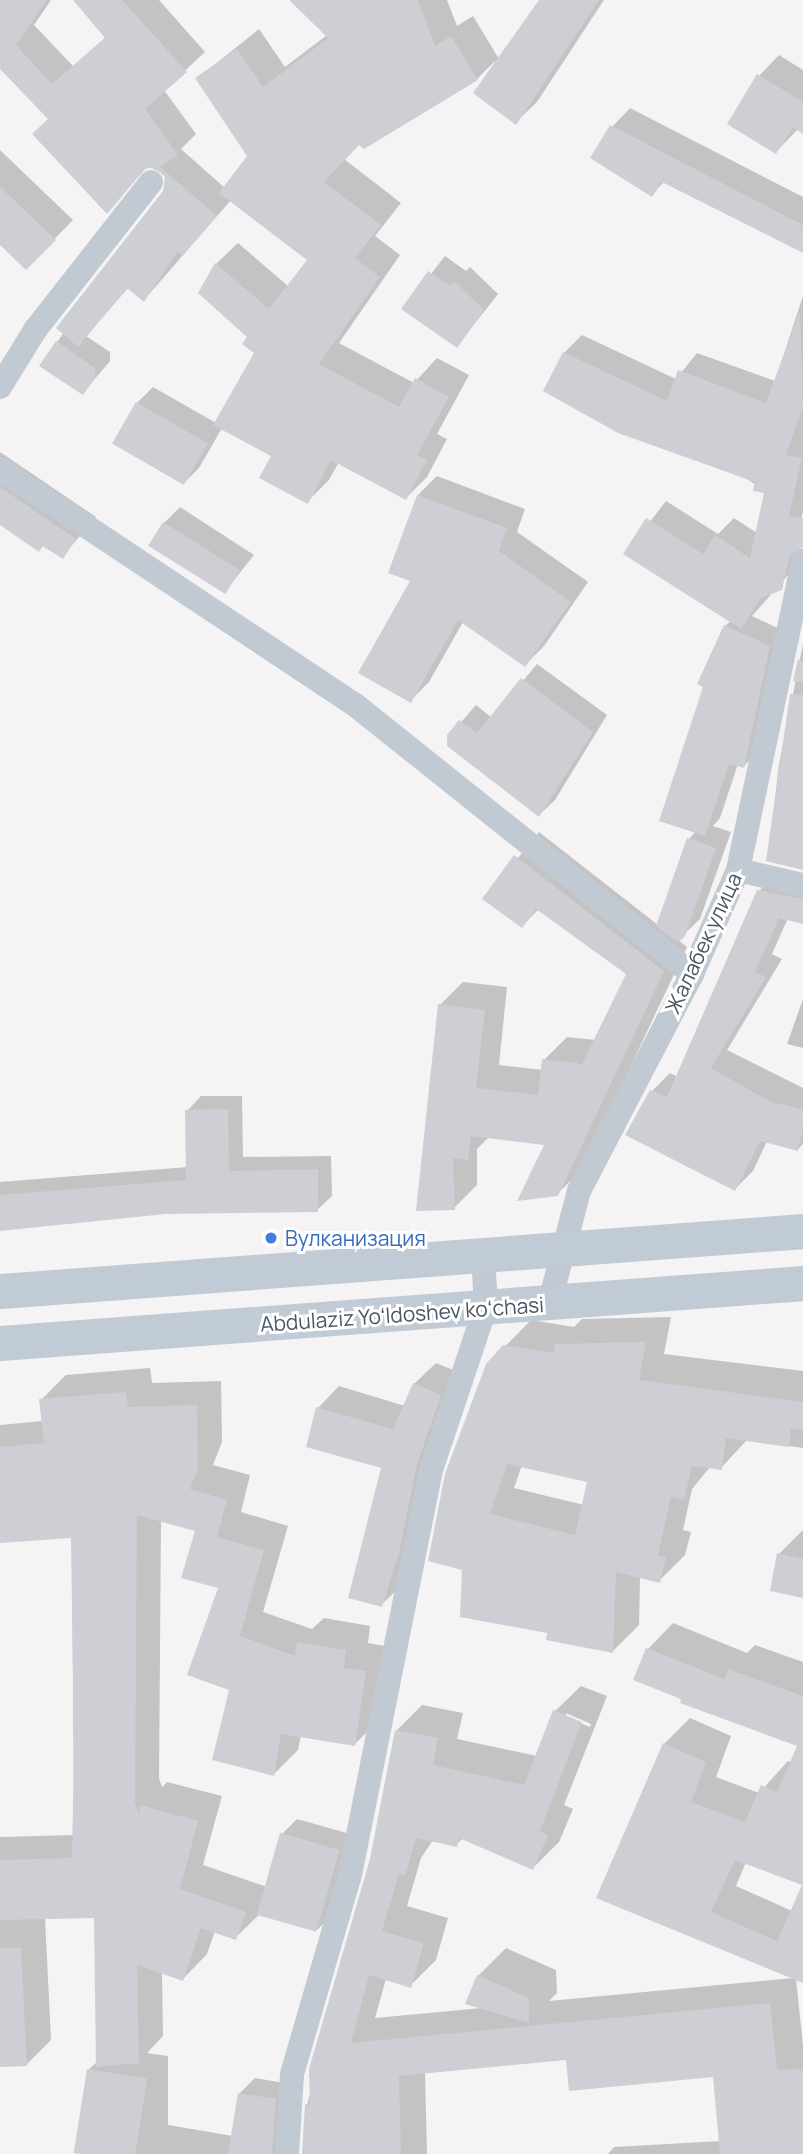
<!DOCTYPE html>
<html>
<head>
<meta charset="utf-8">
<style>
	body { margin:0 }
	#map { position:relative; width:803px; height:2154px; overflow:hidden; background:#f5f3f3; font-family:Manrope,sans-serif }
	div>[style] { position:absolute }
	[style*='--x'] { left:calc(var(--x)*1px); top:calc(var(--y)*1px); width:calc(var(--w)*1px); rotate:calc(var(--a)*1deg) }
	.shadow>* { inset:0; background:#0003 }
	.building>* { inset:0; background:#cdcfd5; transform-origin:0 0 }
	.street>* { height:24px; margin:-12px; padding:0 12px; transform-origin:12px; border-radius:12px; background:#c1cad2 }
	.secondary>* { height:35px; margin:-17.5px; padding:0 17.5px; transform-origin:17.5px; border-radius:17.5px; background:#c1cbd6 }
	.dots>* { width:19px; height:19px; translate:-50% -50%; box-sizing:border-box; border:4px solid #fff; border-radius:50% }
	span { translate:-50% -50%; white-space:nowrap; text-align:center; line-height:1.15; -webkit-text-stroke:6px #fff; paint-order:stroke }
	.street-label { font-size:21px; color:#4a5661 }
	.shop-label { font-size:21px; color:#366cbe }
	.left { translate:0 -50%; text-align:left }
</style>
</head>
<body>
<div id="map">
	<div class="shadow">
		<i style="clip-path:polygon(0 0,51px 0,34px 25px,73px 66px,106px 37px,75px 0,159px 0,205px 52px,164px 90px,196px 134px,181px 149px,225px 188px,250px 156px,198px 78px,259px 29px,285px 67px,327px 35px,304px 0,447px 0,457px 26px,473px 16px,499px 59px,540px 0,604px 0,537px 102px,516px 122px,495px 61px,477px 79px,359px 143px,344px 159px,401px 203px,375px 236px,400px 255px,339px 343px,414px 383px,437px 358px,469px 375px,437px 434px,447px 439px,427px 477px,406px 498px,339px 462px,329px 480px,307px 502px,273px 456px,222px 428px,199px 468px,184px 483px,137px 403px,153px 387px,216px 423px,256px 352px,250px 337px,200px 293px,216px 264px,238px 243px,288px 286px,309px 260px,231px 200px,144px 300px,129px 287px,86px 336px,110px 352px,110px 361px,83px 393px,57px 342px,164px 192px,166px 175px,148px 166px,107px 211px,50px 119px,0 66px)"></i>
		<i style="clip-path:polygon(779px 55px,803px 70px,803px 132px,798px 129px,776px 152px,759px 76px)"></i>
		<i style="clip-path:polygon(630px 108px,803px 197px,803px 251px,665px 181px,652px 194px,612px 127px)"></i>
		<i style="clip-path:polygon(0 150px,73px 220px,26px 268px,0 243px)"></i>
		<i style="clip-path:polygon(445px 256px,466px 271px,470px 267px,498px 294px,457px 346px,404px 308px)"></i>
		<i style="clip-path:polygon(803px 296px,803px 511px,789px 574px,752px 616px,784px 631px,759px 750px,744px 766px,738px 764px,720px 818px,713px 826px,731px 832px,700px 919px,678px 940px,687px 947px,581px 1171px,557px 1194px,547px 1143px,489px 1137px,477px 1149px,477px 1185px,454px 1208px,440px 1005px,463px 982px,507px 987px,499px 1065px,543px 1070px,544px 1060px,567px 1037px,596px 1040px,628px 973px,539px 909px,522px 926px,485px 899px,539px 832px,658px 925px,689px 839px,696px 831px,725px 626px,731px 621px,625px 554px,666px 501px,718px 534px,734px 518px,757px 533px,766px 492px,564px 353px,582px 335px,676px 379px,697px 353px,775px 381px)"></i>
		<i style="clip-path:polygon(0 452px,96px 517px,62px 557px,0 523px)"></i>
		<i style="clip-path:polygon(437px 476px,525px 509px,517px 532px,588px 582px,544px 646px,525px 665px,463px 622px,429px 682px,410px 701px,413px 580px,390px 572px,418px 495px)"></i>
		<i style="clip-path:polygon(180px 507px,254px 555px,224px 593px,164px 523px)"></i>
		<i style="clip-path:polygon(803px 644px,803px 869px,768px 860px,779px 764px)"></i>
		<i style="clip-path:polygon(537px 664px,607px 715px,555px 800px,539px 815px,449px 736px,476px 705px,492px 718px)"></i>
		<i style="clip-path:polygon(777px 873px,803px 879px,803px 922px,788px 918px,772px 954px,782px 959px,727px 1050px,803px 1088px,803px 1144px,798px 1149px,767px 1141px,753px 1171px,735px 1189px,652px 1091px,670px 1073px,678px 1077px,759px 891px)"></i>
		<i style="clip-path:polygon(803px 999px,803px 1048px,787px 1044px)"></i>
		<i style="clip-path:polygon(201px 1096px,242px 1096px,243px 1157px,331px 1156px,332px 1196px,317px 1210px,165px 1212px,0 1228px,0 1182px,188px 1167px,187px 1111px)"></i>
		<i style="clip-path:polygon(evenodd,671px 1317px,664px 1354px,803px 1371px,803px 1448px,747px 1440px,721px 1468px,710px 1467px,692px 1489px,683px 1530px,691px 1532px,685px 1555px,659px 1581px,640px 1576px,639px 1625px,613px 1651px,549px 1632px,464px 1568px,447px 1474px,487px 1365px,531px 1320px,574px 1327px,582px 1319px,671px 1317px,522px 1465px,589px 1481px,584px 1505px,514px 1488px,522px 1465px)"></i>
		<i style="clip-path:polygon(436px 1363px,461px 1373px,403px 1584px,381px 1605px,383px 1467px,318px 1408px,339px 1386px,405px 1406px,414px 1384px)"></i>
		<i style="clip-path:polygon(150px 1368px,152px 1383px,221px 1381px,222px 1442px,213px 1465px,250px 1475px,241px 1512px,288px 1526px,263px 1612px,312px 1629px,324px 1618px,370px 1626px,368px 1643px,390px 1647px,380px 1719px,355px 1744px,301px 1735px,298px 1750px,274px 1774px,232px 1689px,220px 1587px,197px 1530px,161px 1520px,159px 1778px,162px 1787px,167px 1782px,222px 1796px,203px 1865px,267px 1887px,282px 1834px,297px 1819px,354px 1835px,333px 1914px,317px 1930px,260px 1914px,235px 1938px,215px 1931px,207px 1954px,183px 1979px,162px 1971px,163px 2036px,147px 2053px,168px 2056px,168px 2125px,233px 2136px,239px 2094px,255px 2078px,290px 2084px,285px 2154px,90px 2154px,89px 2069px,98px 2061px,95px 1916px,45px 1918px,51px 2040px,27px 2064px,0 2066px,0 1837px,74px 1835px,72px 1536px,0 1541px,0 1425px,43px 1421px,41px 1400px,66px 1375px)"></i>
		<i style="clip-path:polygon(803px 1530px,803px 1596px,779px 1554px)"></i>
		<i style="clip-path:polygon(evenodd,673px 1623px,747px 1653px,755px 1645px,803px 1662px,803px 1831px,746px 1862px,736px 1886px,792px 1911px,803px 1887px,803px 1982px,796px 1979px,803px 2045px,803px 2154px,608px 2154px,614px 2147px,721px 2141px,714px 2075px,568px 2058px,425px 2072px,427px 2154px,304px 2154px,307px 2105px,371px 1859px,396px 1731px,422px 1705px,463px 1713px,457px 1739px,537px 1756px,555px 1711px,581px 1686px,607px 1696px,564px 1805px,573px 1809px,559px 1842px,533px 1868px,463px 1838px,456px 1845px,433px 1840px,421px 1858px,407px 1906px,448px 1918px,436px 1960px,410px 1986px,386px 1979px,375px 2018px,482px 2008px,478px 1976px,506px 1948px,556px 1970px,557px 1993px,549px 2001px,793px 1978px,598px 1897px,664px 1744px,690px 1718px,731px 1736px,716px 1777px,759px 1793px,788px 1761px,792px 1763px,799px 1745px,636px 1679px,648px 1649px,673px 1623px,566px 1713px,591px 1724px,590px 1727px,566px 1717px,566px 1713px)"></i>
	</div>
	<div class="building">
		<i style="clip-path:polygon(0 0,47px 0,16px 45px,52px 84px,105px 38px,73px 0,122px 0,187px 72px,145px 109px,178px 155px,160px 167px,217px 216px,183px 255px,177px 252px,144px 302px,127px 288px,78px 347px,56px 328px,163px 191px,165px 177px,154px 167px,145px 169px,107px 214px,32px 134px,48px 119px,0 69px)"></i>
		<i style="clip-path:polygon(289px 0,418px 0,435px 46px,451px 36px,478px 80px,364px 149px,359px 145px,324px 182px,381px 225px,355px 258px,380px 277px,319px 364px,399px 407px,415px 378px,449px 397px,417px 455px,427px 460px,406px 500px,331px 460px,308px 504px,259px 478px,271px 456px,213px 425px,254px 353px,242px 344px,247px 337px,198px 293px,215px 263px,269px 309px,307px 260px,219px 193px,247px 156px,195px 78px,237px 49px,263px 87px,328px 38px)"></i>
		<i style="clip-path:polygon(539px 0,599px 0,516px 125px,473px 93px)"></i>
		<i style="clip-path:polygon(757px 74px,803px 102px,803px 134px,793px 127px,776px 154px,727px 124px)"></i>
		<i style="clip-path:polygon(610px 125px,803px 225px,803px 253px,662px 182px,652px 197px,590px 158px)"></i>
		<i style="clip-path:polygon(0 187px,56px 240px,26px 270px,0 245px)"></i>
		<i style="clip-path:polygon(428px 271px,450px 286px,454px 281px,484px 310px,457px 348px,401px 309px)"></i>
		<i style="clip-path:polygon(800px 310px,803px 407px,786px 455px,802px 458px,789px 516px,803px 518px,803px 547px,789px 557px,782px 590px,761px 598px,741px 629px,623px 554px,646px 518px,703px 554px,715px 535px,750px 558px,764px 493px,753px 491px,755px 482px,618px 433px,543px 391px,563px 352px,667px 401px,678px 370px,766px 403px)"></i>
		<i style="clip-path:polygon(56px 341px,95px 368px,95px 378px,83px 395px,39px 366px)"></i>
		<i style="left:136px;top:402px;width:83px;height:48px;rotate:30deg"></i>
		<i style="clip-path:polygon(0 487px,76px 539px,63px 559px,43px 546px,39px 552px,0 525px)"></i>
		<i style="clip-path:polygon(417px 495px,507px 528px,499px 551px,571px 602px,525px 667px,458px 620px,411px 703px,358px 673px,410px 581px,388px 573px)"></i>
		<i style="left:163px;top:522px;width:91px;height:28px;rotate:32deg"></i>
		<i style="clip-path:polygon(724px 625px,770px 646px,744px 768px,729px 764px,705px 836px,659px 821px,703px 687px,697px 684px)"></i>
		<i style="clip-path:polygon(798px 659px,803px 662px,803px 683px,793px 681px)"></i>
		<i style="clip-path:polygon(521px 678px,593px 732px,539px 817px,447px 746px,447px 735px,459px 720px,477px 733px)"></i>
		<i style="clip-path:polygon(790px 694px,803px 695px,803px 870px,766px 861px)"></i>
		<i style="clip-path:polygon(687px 838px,716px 848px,685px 936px,678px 943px,656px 926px)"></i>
		<i style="clip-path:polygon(514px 855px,664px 971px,558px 1196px,517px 1201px,544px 1145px,471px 1136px,468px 1160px,453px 1158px,455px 1210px,416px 1211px,438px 1004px,485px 1010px,476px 1088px,538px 1095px,542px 1059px,582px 1064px,626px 974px,536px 909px,522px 928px,482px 899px)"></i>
		<i style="clip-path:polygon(757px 890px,803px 899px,803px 924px,779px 918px,755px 972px,766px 977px,711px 1068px,771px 1102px,803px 1109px,803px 1126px,798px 1151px,760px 1141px,735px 1191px,625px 1135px,650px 1090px,667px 1097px)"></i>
		<i style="clip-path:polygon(228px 1109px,229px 1171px,318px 1169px,318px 1212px,165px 1214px,0 1231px,0 1195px,186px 1180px,185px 1110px)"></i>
		<i style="clip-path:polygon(evenodd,646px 1342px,639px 1380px,803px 1402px,803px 1430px,791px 1428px,789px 1447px,726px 1438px,722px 1470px,692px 1466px,684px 1500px,671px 1497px,658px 1555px,666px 1557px,660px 1583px,616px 1572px,613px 1653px,546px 1640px,547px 1633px,460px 1617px,462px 1570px,428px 1561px,445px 1474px,486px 1364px,503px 1345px,553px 1353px,555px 1344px,646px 1342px,507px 1464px,587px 1482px,575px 1535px,490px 1514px,507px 1464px)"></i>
		<i style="clip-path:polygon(413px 1383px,441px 1395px,417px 1465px,399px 1553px,382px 1607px,348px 1598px,381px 1468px,306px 1447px,316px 1407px,393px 1429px)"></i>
		<i style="clip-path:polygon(126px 1392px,128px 1407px,197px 1405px,198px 1468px,190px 1489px,227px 1500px,217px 1537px,264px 1550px,240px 1636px,295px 1656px,297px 1642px,346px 1650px,344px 1668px,366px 1671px,355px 1746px,281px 1734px,274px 1776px,212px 1760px,229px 1690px,187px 1675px,218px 1588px,181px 1578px,195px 1531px,137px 1515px,135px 1804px,139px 1812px,141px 1805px,198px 1821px,180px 1889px,246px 1912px,236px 1940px,201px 1928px,183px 1981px,137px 1965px,139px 2063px,96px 2067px,94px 1918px,0 1920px,0 1860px,72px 1858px,74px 1750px,71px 1538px,0 1543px,0 1447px,44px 1443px,39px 1399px)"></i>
		<i style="clip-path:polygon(777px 1553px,803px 1559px,803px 1598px,770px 1591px)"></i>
		<i style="clip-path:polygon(evenodd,646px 1648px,724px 1679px,728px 1669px,803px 1696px,803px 1983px,596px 1898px,663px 1743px,706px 1762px,691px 1802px,745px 1822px,761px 1785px,777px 1792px,797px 1746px,680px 1703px,681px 1699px,633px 1680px,646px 1648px,735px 1860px,802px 1885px,777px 1941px,711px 1912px,735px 1860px)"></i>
		<i style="clip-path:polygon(553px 1710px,582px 1722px,540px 1831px,548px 1835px,533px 1870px,459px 1838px,457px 1847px,416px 1838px,405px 1876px,399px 1874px,382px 1931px,424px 1943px,411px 1988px,369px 1975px,351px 2043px,770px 2003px,777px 2070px,803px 2069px,803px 2154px,720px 2154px,713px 2077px,569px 2091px,566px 2060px,399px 2076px,401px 2154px,302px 2154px,305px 2104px,310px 2105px,309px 2069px,370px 1859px,395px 1730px,438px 1738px,433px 1765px,524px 1785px)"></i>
		<i style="left:280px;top:1833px;width:62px;height:85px;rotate:16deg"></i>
		<i style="clip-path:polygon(0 1948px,21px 1948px,27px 2066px,0 2067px)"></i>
		<i style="clip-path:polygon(477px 1975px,529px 1998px,529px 2023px,465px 2004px)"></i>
		<i style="left:87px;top:2069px;width:61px;height:85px;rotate:9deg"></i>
		<i style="clip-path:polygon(238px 2093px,276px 2099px,272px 2154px,228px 2154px)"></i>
	</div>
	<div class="street">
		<i style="--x:0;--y:387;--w:67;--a:-58.4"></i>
		<i style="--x:35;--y:330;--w:188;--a:-51.9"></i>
		<i style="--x:0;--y:469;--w:425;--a:33.6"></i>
		<i style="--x:354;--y:704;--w:433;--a:38.6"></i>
		<i style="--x:738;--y:870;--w:67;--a:13"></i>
		<i style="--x:549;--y:1305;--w:118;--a:-75.3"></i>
		<i style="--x:579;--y:1191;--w:245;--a:-62.5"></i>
		<i style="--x:692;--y:974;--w:114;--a:-66.1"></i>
		<i style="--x:738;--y:870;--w:316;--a:-78.1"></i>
		<i style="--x:287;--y:2154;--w:80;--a:-86.4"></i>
		<i style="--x:292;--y:2074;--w:207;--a:-73.8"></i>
		<i style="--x:350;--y:1875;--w:413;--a:-78.7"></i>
		<i style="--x:431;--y:1470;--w:173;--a:-71.5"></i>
		<i style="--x:486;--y:1306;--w:51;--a:-93.4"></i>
	</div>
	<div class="secondary">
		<i style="--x:0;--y:1291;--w:805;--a:-4.27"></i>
		<i style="--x:0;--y:1343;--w:805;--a:-4.27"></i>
	</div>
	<div class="dots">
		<i style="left:271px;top:1238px;background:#3f7fe0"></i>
	</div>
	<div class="street-label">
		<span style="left:703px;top:943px;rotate:-65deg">Жалабек улица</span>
		<span style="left:402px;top:1314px;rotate:-4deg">Abdulaziz Yoʻldoshev koʻchasi</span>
	</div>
	<div class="shop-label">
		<span class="left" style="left:285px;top:1238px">Вулканизация</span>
	</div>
</div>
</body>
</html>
